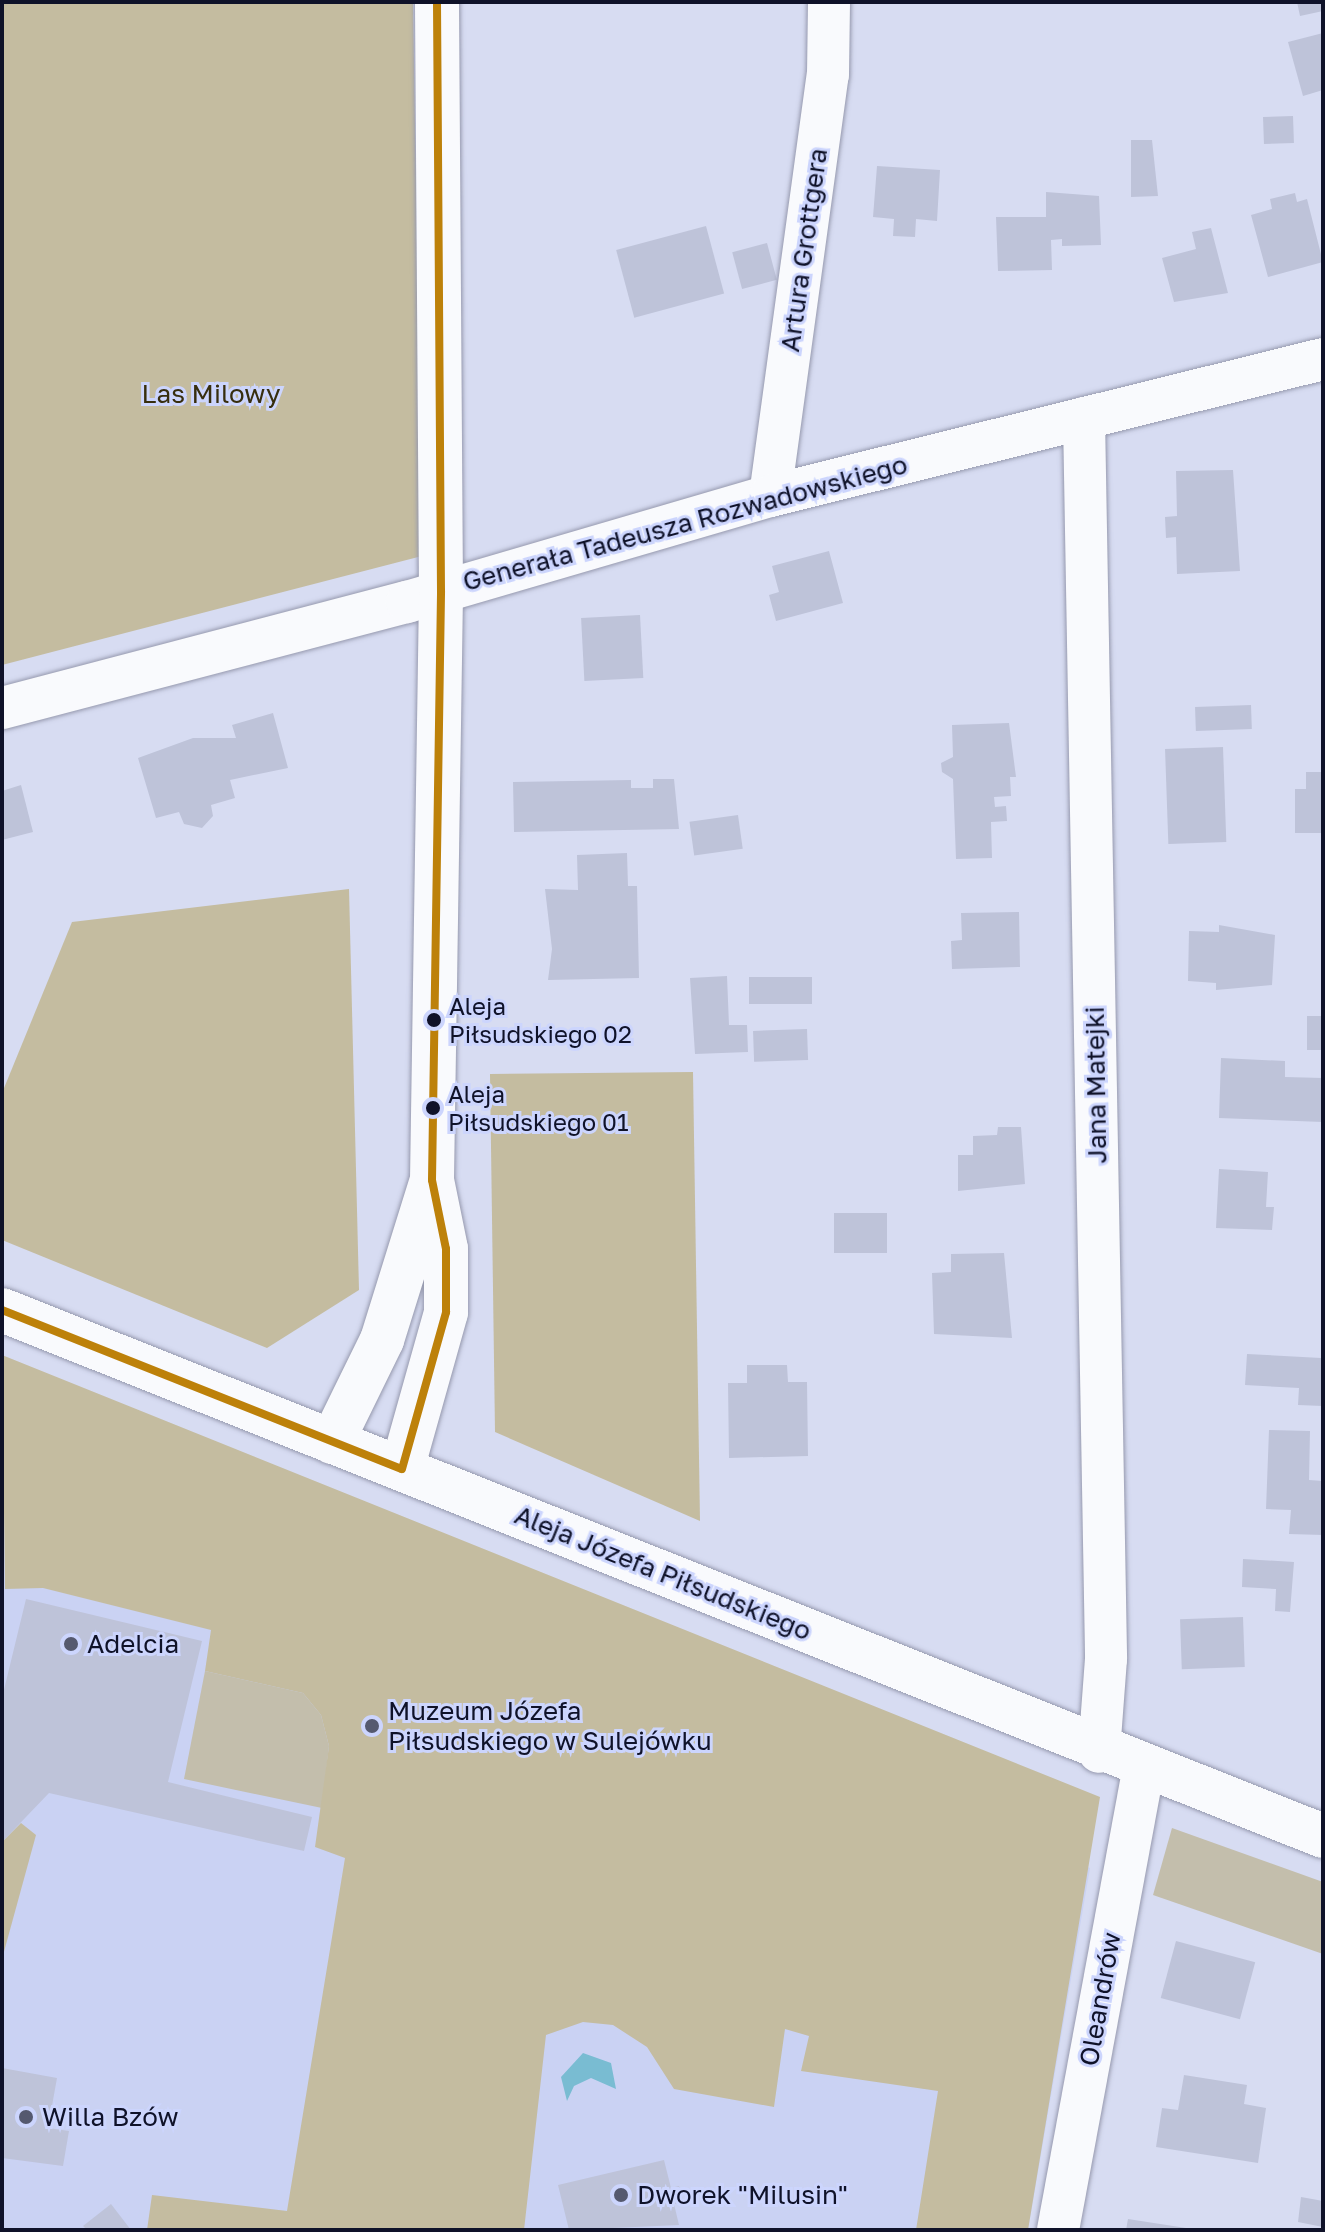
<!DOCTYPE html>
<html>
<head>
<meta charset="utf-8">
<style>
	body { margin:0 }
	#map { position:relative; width:1325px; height:2232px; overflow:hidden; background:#d7dcf2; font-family:"Golos Text",sans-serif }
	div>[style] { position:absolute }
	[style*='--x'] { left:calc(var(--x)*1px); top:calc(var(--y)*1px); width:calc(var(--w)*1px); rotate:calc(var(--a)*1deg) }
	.built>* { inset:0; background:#cad2f3 }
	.green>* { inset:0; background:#c3beac }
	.forest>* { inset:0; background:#c4bca0 }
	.water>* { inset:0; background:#79bcd2 }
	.building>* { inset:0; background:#bec3d9; transform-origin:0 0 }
	.roads { filter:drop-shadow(0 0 2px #9699ae) drop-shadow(0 0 2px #9699ae) }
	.minor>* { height:42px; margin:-21px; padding:0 21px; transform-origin:21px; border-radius:21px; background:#f9fafd }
	.tertiary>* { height:44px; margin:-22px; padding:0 22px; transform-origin:22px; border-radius:22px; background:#f9fafd }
	.secondary>* { height:44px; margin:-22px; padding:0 22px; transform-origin:22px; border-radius:22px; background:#f9fafd }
	.bus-1>* { height:8px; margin:-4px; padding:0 4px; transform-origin:4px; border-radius:4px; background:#bd810a }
	.dots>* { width:22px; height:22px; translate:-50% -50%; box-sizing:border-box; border:4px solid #ccd5fd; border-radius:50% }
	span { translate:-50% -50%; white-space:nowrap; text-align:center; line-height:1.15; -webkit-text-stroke:6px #ccd5fd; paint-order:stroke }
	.bus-label { font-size:24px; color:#0f1229 }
	.left { translate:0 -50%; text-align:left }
	.street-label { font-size:26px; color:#0f1229 }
	.park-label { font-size:26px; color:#372e0e }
	.poi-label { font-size:26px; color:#0f1229 }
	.frame { position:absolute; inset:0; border:4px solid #0f1229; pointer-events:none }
</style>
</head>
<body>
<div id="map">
	<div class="built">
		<i style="clip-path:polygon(2px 1425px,1090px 1868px,1028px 2230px,2px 2230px)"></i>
	</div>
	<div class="green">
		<i style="clip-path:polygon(205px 1671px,303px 1693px,321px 1715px,329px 1746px,322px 1808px,184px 1779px)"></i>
		<i style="clip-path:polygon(1172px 1828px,1323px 1882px,1323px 1954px,1153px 1895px)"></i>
	</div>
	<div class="forest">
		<i style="clip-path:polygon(2px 2px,413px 2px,422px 556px,2px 665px)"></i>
		<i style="clip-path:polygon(349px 889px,359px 1290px,267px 1348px,2px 1240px,2px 1093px,72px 922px)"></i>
		<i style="clip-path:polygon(693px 1072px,700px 1521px,495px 1432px,490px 1074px)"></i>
		<i style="clip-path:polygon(2px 1355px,1100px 1797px,1028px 2230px,916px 2230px,938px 2091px,801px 2071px,809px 2036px,785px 2029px,774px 2107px,674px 2089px,647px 2047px,613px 2025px,583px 2022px,546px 2035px,524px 2230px,147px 2230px,152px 2195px,287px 2211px,345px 1858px,315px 1847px,329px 1746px,321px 1715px,303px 1693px,205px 1671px,211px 1630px,43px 1588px,5px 1589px)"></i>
		<i style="clip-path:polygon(21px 1823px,36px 1835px,2px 1959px,2px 1842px)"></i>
	</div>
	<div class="water">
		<i style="clip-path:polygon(583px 2053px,611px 2063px,616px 2089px,591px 2078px,574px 2086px,567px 2101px,561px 2077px)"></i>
	</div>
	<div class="building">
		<i style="clip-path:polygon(1297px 2px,1323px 2px,1323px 11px,1300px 16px)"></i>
		<i style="clip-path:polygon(1323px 33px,1323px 90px,1303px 96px,1288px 42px)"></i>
		<i style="left:1293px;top:116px;width:27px;height:30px;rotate:88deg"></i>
		<i style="clip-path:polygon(1131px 140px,1152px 140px,1158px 196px,1131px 197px)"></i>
		<i style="clip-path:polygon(877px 166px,940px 170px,937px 221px,916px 219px,915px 237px,893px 236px,894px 219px,873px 217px)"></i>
		<i style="clip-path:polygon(1046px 192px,1099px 196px,1101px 245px,1062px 246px,1062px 239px,1051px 240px,1052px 270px,998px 271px,996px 217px,1046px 217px)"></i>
		<i style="clip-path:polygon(1295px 193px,1297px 202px,1307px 199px,1323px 262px,1268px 277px,1251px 215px,1272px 209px,1270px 199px)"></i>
		<i style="left:706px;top:226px;width:70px;height:93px;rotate:75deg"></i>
		<i style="clip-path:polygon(1211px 228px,1228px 293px,1174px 302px,1162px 258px,1196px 249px,1192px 232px)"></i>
		<i style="left:767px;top:243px;width:38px;height:36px;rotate:75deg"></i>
		<i style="clip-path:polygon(1233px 470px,1240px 571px,1177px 574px,1176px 537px,1166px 538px,1165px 517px,1177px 516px,1176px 471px)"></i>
		<i style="clip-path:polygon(829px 551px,843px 603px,776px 621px,769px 595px,779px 592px,772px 566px)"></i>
		<i style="left:640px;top:615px;width:63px;height:59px;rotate:87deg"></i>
		<i style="left:1251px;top:705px;width:24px;height:56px;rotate:88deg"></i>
		<i style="clip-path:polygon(273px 713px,288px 768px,230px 780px,235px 798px,211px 805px,213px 816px,202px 828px,184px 824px,179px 812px,156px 818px,138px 758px,193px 738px,236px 738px,232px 725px)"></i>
		<i style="clip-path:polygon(1009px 723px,1016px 777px,1010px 777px,1011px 796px,994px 797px,995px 807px,1006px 806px,1007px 821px,991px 822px,992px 858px,956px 859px,953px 779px,942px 772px,941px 763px,953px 757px,952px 725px)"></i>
		<i style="left:1223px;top:747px;width:95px;height:58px;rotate:88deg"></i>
		<i style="clip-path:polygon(1306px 772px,1323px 772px,1323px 833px,1295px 833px,1295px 789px,1306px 789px)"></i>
		<i style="clip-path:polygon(653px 779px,674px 779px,679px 829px,514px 832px,513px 782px,631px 780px,631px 788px,653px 788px)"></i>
		<i style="clip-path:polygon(21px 785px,33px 832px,2px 840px,2px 791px)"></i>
		<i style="left:738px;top:815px;width:34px;height:49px;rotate:82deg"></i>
		<i style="clip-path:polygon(627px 853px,628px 886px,637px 886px,639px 978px,548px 980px,552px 949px,545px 889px,578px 890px,577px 855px)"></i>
		<i style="clip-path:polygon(1019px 912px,1020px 967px,952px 969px,951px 941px,962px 940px,961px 913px)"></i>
		<i style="clip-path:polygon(1219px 925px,1275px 935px,1272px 985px,1216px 990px,1216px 983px,1188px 981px,1189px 931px,1219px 932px)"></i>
		<i style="clip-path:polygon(727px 976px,729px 1025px,747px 1025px,748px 1052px,695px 1054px,690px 978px)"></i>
		<i style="left:749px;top:977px;width:63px;height:27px"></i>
		<i style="left:1307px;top:1016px;width:16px;height:34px"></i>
		<i style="left:807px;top:1029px;width:31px;height:54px;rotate:88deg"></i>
		<i style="clip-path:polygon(1221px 1058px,1285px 1061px,1285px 1077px,1323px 1078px,1323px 1122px,1219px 1118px)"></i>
		<i style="clip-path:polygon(998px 1127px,1021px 1127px,1025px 1184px,958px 1191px,958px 1155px,973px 1155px,973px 1136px,997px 1135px)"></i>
		<i style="clip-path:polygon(1219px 1169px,1268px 1172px,1266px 1207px,1274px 1207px,1272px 1230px,1216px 1228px)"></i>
		<i style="left:834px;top:1213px;width:53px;height:40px"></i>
		<i style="clip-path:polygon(1004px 1253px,1012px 1338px,934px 1334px,932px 1273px,951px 1272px,951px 1254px)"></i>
		<i style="clip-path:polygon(1247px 1354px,1321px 1358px,1323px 1406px,1298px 1405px,1299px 1388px,1245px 1385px)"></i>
		<i style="clip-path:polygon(747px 1365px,787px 1365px,788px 1382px,807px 1382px,808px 1456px,729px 1458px,728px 1383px,747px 1383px)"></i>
		<i style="clip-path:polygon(1269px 1430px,1310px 1431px,1309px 1480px,1323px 1481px,1323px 1535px,1289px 1534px,1291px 1510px,1266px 1509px)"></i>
		<i style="clip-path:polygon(1243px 1559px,1294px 1562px,1290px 1612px,1275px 1611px,1276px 1589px,1242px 1587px)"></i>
		<i style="clip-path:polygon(26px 1599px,202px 1641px,168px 1782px,312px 1817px,304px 1851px,49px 1793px,2px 1842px,2px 1698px)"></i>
		<i style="left:1243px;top:1617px;width:50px;height:63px;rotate:88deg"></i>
		<i style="left:1176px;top:1941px;width:82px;height:59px;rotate:15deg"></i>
		<i style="clip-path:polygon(2px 2068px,57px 2078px,48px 2128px,69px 2131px,63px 2166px,2px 2158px)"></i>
		<i style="clip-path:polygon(1184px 2075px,1247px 2085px,1244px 2104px,1266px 2108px,1258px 2163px,1156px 2147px,1162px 2108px,1178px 2110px)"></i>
		<i style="clip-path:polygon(664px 2160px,671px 2188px,679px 2186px,684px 2202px,674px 2204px,679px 2225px,569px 2230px,558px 2185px)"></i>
		<i style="clip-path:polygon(1301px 2197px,1323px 2201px,1323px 2227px,1298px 2222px)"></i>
		<i style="clip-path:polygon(111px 2204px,131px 2230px,87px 2230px,83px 2226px)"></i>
		<i style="clip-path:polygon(1128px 2219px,1186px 2228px,1186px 2230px,1126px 2230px)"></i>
	</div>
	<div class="roads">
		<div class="minor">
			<i style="--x:1084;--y:418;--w:1241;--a:88.98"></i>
			<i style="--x:1106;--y:1659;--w:93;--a:94.3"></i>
			<i style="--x:770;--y:496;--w:425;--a:-82.2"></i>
			<i style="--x:828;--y:75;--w:73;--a:-89.2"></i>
			<i style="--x:2;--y:708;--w:419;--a:-14.7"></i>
			<i style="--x:407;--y:602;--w:378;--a:-16.3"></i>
			<i style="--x:770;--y:496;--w:570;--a:-13.91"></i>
			<i style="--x:1058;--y:2230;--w:470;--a:-79.5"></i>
		</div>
		<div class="tertiary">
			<i style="--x:332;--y:1442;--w:114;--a:-63.9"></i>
			<i style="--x:382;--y:1340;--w:164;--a:-72.7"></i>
			<i style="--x:402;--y:1469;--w:163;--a:-74.3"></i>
			<i style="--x:446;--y:1312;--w:63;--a:-90"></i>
			<i style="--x:446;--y:1249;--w:70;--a:-101.5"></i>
			<i style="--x:432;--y:1180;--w:589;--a:-89.12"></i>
			<i style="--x:441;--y:591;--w:589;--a:-90.39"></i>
		</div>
		<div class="secondary">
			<i style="--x:2;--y:1310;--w:1422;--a:21.71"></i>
		</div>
	</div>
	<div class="bus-1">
		<i style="--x:2;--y:1310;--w:430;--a:21.7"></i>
		<i style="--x:402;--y:1469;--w:163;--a:-74.3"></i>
		<i style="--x:446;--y:1312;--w:63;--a:-90"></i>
		<i style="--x:446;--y:1249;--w:70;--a:-101.5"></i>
		<i style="--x:432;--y:1180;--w:589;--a:-89.12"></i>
		<i style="--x:441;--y:591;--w:589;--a:-90.39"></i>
	</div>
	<div class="dots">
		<i style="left:434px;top:1020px;background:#0f1229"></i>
		<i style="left:433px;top:1108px;background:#0f1229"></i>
		<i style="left:71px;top:1644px;background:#55596f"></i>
		<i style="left:372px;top:1726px;background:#55596f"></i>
		<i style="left:26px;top:2117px;background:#55596f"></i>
		<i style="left:621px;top:2195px;background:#55596f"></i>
	</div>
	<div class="bus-label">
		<span class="left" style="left:449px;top:1020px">Aleja<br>Piłsudskiego 02</span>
		<span class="left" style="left:448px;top:1108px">Aleja<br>Piłsudskiego 01</span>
	</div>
	<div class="street-label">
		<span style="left:804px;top:250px;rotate:-82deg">Artura Grottgera</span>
		<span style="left:685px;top:523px;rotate:-15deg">Generała Tadeusza Rozwadowskiego</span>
		<span style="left:1096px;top:1085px;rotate:-91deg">Jana Matejki</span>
		<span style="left:663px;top:1573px;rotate:22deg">Aleja Józefa Piłsudskiego</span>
		<span style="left:1100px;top:1999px;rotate:-80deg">Oleandrów</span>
	</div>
	<div class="park-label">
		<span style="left:211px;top:394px">Las Milowy</span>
	</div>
	<div class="poi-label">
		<span class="left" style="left:87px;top:1644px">Adelcia</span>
		<span class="left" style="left:388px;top:1726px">Muzeum Józefa<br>Piłsudskiego w Sulejówku</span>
		<span class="left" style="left:42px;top:2117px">Willa Bzów</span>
		<span class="left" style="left:637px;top:2195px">Dworek "Milusin"</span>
	</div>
	<div class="frame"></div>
</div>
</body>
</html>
